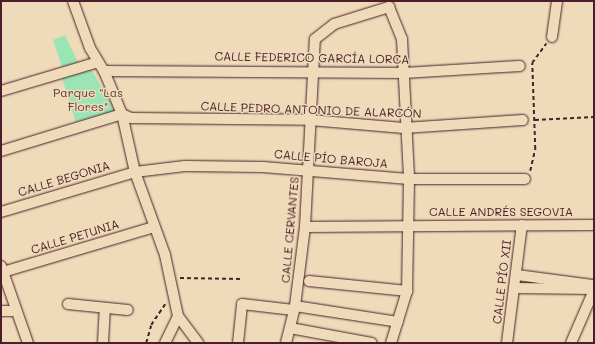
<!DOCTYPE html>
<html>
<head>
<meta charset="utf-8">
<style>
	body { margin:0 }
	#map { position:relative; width:595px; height:344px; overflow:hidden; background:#efdbb9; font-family:Mali,sans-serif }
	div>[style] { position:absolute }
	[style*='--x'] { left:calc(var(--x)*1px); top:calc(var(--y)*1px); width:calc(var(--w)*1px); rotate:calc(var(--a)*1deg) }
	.green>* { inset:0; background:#9be5b4 }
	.path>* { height:1.5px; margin-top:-0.75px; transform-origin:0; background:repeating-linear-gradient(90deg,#4a1f2b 0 4px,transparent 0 7px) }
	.roads { filter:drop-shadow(0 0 1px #4a1f2b) drop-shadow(0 0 1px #4a1f2b) }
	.minor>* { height:10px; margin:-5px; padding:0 5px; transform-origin:5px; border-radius:5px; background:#efdbb9 }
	span { translate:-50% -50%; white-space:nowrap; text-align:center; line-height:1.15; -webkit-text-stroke:3px #efdbb9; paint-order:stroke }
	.street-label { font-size:12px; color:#4a1f2b }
	.park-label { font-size:12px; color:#563d40 }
	.frame { position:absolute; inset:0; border:2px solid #4a1f2b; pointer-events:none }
</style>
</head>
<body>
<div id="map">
	<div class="green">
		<i style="clip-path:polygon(65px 35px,78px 62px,62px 67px,53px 40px)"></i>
		<i style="clip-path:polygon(91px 69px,116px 112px,76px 123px,62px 78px)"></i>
	</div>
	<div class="path">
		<i style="--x:535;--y:120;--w:59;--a:-2.9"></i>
		<i style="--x:530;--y:171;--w:23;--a:-77"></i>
		<i style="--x:535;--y:149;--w:86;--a:-92"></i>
		<i style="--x:532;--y:63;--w:24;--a:-54"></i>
		<i style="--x:180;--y:278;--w:62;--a:0.9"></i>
		<i style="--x:146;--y:343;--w:19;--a:-74"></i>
		<i style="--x:151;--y:325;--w:25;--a:-56"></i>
	</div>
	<div class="roads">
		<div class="minor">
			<i style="--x:73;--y:1;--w:50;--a:70.1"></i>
			<i style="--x:90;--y:48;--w:27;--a:59"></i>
			<i style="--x:104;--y:71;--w:47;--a:67.3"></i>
			<i style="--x:122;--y:114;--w:59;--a:77.4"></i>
			<i style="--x:135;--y:172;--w:88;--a:70.1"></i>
			<i style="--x:165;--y:255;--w:62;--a:78"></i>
			<i style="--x:178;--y:316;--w:34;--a:53"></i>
			<i style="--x:552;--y:37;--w:36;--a:-82"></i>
			<i style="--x:104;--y:71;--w:300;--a:0.4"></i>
			<i style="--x:404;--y:73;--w:116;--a:-3.5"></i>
			<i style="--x:1;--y:91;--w:101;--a:-16.6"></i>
			<i style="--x:1;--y:151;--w:127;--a:-17"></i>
			<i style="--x:122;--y:114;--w:10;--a:24"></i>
			<i style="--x:131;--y:118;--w:179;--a:0.6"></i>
			<i style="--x:310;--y:120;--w:94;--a:4.9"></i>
			<i style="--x:404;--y:128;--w:119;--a:-3.8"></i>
			<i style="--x:1;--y:212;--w:140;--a:-16.6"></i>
			<i style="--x:135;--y:172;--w:50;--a:-6.8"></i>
			<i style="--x:185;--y:166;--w:78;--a:0.7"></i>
			<i style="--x:263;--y:167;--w:146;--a:4.7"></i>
			<i style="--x:409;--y:179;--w:116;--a:0"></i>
			<i style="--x:305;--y:227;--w:289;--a:-0.4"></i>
			<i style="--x:1;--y:266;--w:82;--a:70.7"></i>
			<i style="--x:3;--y:272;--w:158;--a:-16.6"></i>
			<i style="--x:517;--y:275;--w:76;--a:7.6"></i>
			<i style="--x:309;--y:281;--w:99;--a:5.8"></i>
			<i style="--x:515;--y:288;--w:79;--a:0.7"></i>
			<i style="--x:68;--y:304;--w:60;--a:5.7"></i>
			<i style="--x:295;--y:306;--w:104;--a:8.8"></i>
			<i style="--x:1;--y:311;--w:15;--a:0"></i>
			<i style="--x:290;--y:328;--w:83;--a:10.4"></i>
			<i style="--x:103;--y:343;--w:35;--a:-87"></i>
			<i style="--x:165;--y:343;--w:30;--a:-64"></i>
			<i style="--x:238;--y:343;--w:39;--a:-84"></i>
			<i style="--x:242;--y:304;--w:52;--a:6.6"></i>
			<i style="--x:286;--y:343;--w:38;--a:-76"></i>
			<i style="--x:295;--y:306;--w:80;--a:-82.8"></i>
			<i style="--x:305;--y:227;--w:188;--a:-87"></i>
			<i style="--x:315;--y:39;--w:24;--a:-38"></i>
			<i style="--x:334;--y:24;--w:58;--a:-17.2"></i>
			<i style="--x:389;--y:7;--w:35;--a:68"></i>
			<i style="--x:402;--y:39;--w:140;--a:87.1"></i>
			<i style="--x:409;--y:179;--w:112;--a:91"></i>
			<i style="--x:407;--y:291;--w:54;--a:107.1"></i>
			<i style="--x:507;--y:343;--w:119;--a:-82.8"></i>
			<i style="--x:571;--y:343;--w:58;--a:-66.5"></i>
		</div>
	</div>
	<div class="street-label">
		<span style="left:312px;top:58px;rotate:1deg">CALLE FEDERICO GARCÍA LORCA</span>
		<span style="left:311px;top:110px;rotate:2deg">CALLE PEDRO ANTONIO DE ALARCÓN</span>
		<span style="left:331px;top:159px;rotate:5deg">CALLE PÍO BAROJA</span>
		<span style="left:64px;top:179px;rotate:-17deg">CALLE BEGONIA</span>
		<span style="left:501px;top:212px">CALLE ANDRÉS SEGOVIA</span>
		<span style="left:290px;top:230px;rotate:-85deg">CALLE CERVANTES</span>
		<span style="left:75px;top:237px;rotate:-17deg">CALLE PETUNIA</span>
		<span style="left:502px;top:282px;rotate:-83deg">CALLE PÍO XII</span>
	</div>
	<div class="park-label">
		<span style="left:88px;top:100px">Parque "Las<br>Flores"</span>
	</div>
	<div class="frame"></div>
</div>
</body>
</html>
